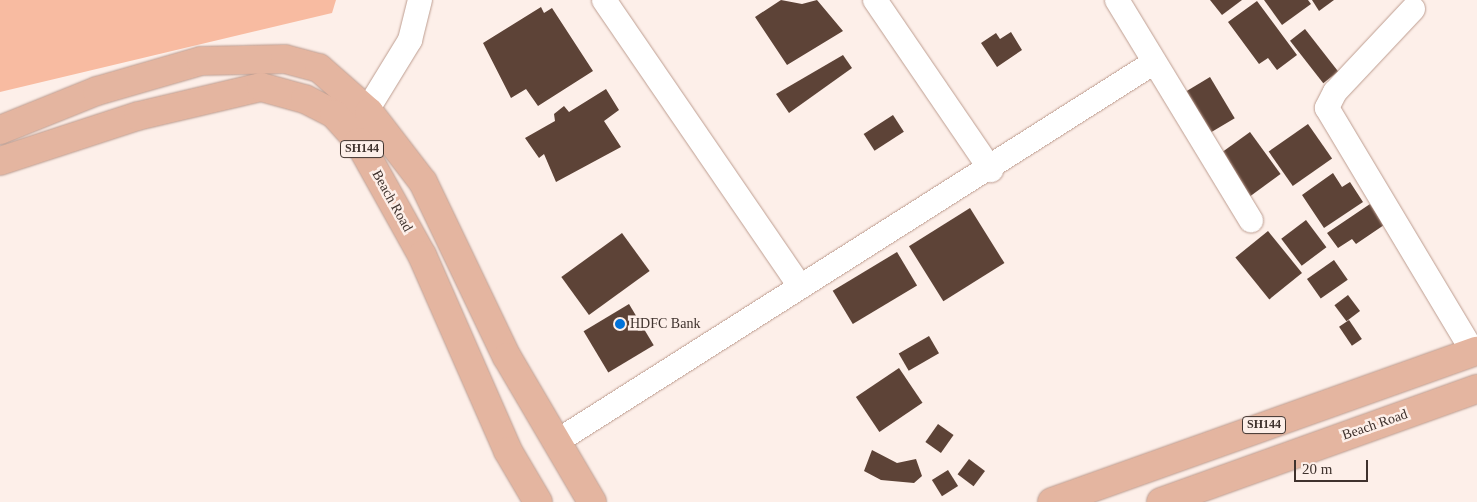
<!DOCTYPE html>
<html>
<head>
<meta charset="utf-8">
<style>
	body { margin:0 }
	#map { position:relative; width:1477px; height:502px; overflow:hidden; background:#fdefe9; font-family:Georgia,serif }
	div>[style] { position:absolute }
	[style*='--x'] { left:calc(var(--x)*1px); top:calc(var(--y)*1px); width:calc(var(--w)*1px); rotate:calc(var(--a)*1deg) }
	.green>* { inset:0; background:#f8bba1 }
	.building>* { inset:0; background:#5d4337; transform-origin:0 0 }
	.roads { filter:drop-shadow(0 0 1px #bd9d90) drop-shadow(0 0 1px #bd9d90) }
	.minor>* { height:24px; margin:-12px; padding:0 12px; transform-origin:12px; border-radius:12px; background:#fff }
	.major>* { height:28px; margin:-14px; padding:0 14px; transform-origin:14px; border-radius:14px; background:#e4b5a0 }
	.dots>* { width:14px; height:14px; translate:-50% -50%; box-sizing:border-box; border:2px solid #fdefe9; border-radius:50% }
	span { translate:-50% -50%; white-space:nowrap; text-align:center; line-height:1.15; -webkit-text-stroke:5px #fdefe9; paint-order:stroke }
	.shield-label span { padding:1px 4px; background:#fdefe9; border:1px solid; border-radius:4px; -webkit-text-stroke-width:0 }
	.shield-label { font-size:12px; color:#3f322d; font-weight:700 }
	.street-label { font-size:14px; color:#3f322d }
	.poi-label { font-size:14px; color:#3f322d }
	.left { translate:0 -50%; text-align:left }
	.scale { position:absolute; left:1294px; top:460px; width:74px; height:22px; box-sizing:border-box; border:2px solid #3f322d; border-top:0; padding-left:6px; font-size:15px; line-height:18px; white-space:nowrap; color:#3f322d; -webkit-text-stroke:4px #fdefe9; paint-order:stroke }
</style>
</head>
<body>
<div id="map">
	<div class="green">
		<i style="clip-path:polygon(0 0,336px 0,332px 13px,0 92px)"></i>
	</div>
	<div class="building">
		<i style="clip-path:polygon(781px 0,802px 4px,817px 0,843px 31px,787px 65px,755px 17px)"></i>
		<i style="clip-path:polygon(1210px 0,1242px 0,1222px 15px)"></i>
		<i style="clip-path:polygon(1264px 0,1308px 0,1311px 4px,1282px 25px)"></i>
		<i style="clip-path:polygon(1312px 0,1334px 0,1319px 11px)"></i>
		<i style="clip-path:polygon(1257px 1px,1297px 55px,1277px 70px,1268px 58px,1259px 64px,1228px 22px)"></i>
		<i style="clip-path:polygon(541px 7px,544px 13px,552px 8px,593px 71px,538px 106px,526px 89px,511px 98px,483px 43px)"></i>
		<i style="left:1305px;top:29px;width:54px;height:19px;rotate:52deg"></i>
		<i style="clip-path:polygon(1011px 32px,1022px 50px,997px 67px,981px 43px,996px 33px,1000px 39px)"></i>
		<i style="clip-path:polygon(843px 55px,852px 68px,789px 113px,776px 94px)"></i>
		<i style="left:1210px;top:77px;width:48px;height:31px;rotate:59deg"></i>
		<i style="clip-path:polygon(606px 89px,619px 110px,604px 121px,621px 147px,556px 182px,544px 154px,539px 158px,525px 138px,555px 121px,554px 114px,564px 106px,569px 112px)"></i>
		<i style="left:893px;top:115px;width:20px;height:35px;rotate:57deg"></i>
		<i style="left:1308px;top:124px;width:42px;height:48px;rotate:55deg"></i>
		<i style="left:1250px;top:132px;width:52px;height:38px;rotate:54deg"></i>
		<i style="clip-path:polygon(1333px 173px,1342px 187px,1350px 182px,1363px 202px,1324px 228px,1302px 195px)"></i>
		<i style="clip-path:polygon(1370px 204px,1384px 225px,1356px 244px,1352px 239px,1338px 248px,1327px 233px)"></i>
		<i style="left:970px;top:208px;width:65px;height:72px;rotate:58deg"></i>
		<i style="left:1306px;top:220px;width:34px;height:31px;rotate:53deg"></i>
		<i style="left:1268px;top:231px;width:54px;height:42px;rotate:51deg"></i>
		<i style="left:622px;top:233px;width:47px;height:75px;rotate:54deg"></i>
		<i style="left:897px;top:252px;width:39px;height:75px;rotate:59deg"></i>
		<i style="left:1334px;top:260px;width:24px;height:33px;rotate:55deg"></i>
		<i style="left:1348px;top:295px;width:20px;height:17px;rotate:53deg"></i>
		<i style="left:629px;top:304px;width:48px;height:53px;rotate:59deg"></i>
		<i style="left:1349px;top:320px;width:23px;height:12px;rotate:56deg"></i>
		<i style="left:929px;top:336px;width:20px;height:35px;rotate:60deg"></i>
		<i style="left:899px;top:368px;width:42px;height:52px;rotate:56deg"></i>
		<i style="left:938px;top:424px;width:19px;height:22px;rotate:35deg"></i>
		<i style="clip-path:polygon(872px 450px,897px 463px,916px 459px,922px 476px,914px 483px,881px 480px,864px 471px)"></i>
		<i style="left:969px;top:459px;width:20px;height:19px;rotate:37deg"></i>
		<i style="left:948px;top:470px;width:19px;height:19px;rotate:58deg"></i>
	</div>
	<div class="roads">
		<div class="minor">
			<i style="--x:604;--y:0;--w:347;--a:55.6"></i>
			<i style="--x:875;--y:0;--w:206;--a:55.7"></i>
			<i style="--x:1117;--y:0;--w:258;--a:58.7"></i>
			<i style="--x:1413;--y:9;--w:114;--a:133.2"></i>
			<i style="--x:1335;--y:92;--w:18;--a:117"></i>
			<i style="--x:1327;--y:108;--w:284;--a:59.1"></i>
			<i style="--x:358;--y:125;--w:100;--a:-58.5"></i>
			<i style="--x:410;--y:40;--w:41;--a:-76"></i>
			<i style="--x:556;--y:442;--w:707;--a:-32.41"></i>
		</div>
		<div class="major">
			<i style="--x:0;--y:130;--w:105;--a:-21.9"></i>
			<i style="--x:97;--y:91;--w:108;--a:-16.1"></i>
			<i style="--x:201;--y:61;--w:84;--a:-1.4"></i>
			<i style="--x:285;--y:59;--w:35;--a:15"></i>
			<i style="--x:319;--y:68;--w:67;--a:41.3"></i>
			<i style="--x:369;--y:112;--w:88;--a:52.4"></i>
			<i style="--x:423;--y:182;--w:194;--a:64.4"></i>
			<i style="--x:507;--y:357;--w:168;--a:59.6"></i>
			<i style="--x:0;--y:161;--w:145;--a:-18.1"></i>
			<i style="--x:138;--y:116;--w:126;--a:-13.3"></i>
			<i style="--x:261;--y:87;--w:46;--a:15.3"></i>
			<i style="--x:305;--y:99;--w:33;--a:27"></i>
			<i style="--x:334;--y:114;--w:38;--a:48"></i>
			<i style="--x:359;--y:142;--w:129;--a:60.9"></i>
			<i style="--x:422;--y:255;--w:214;--a:66.3"></i>
			<i style="--x:508;--y:451;--w:59;--a:59.5"></i>
			<i style="--x:1052;--y:502;--w:451;--a:-19.6"></i>
			<i style="--x:1161;--y:502;--w:336;--a:-19.7"></i>
		</div>
	</div>
	<div class="dots">
		<i style="left:620px;top:324px;background:#0072d9"></i>
	</div>
	<div class="shield-label">
		<span style="left:362px;top:149px">SH144</span>
		<span style="left:1264px;top:425px">SH144</span>
	</div>
	<div class="street-label">
		<span style="left:392px;top:201px;rotate:61deg">Beach Road</span>
		<span style="left:1375px;top:425px;rotate:-19deg">Beach Road</span>
	</div>
	<div class="poi-label">
		<span class="left" style="left:630px;top:324px">HDFC Bank</span>
	</div>
	<div class="scale">20 m</div>
</div>
</body>
</html>
